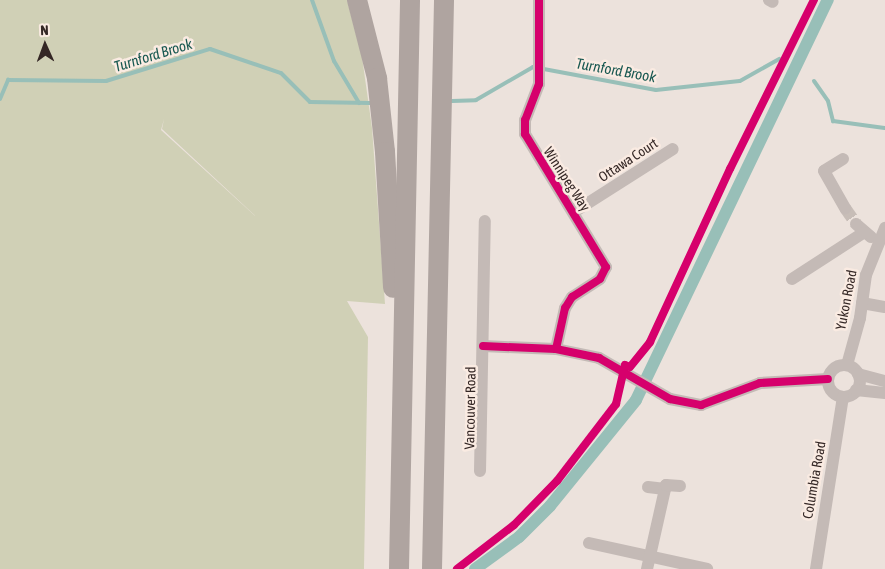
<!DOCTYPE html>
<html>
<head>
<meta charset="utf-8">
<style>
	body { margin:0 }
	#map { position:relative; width:885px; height:569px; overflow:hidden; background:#ece2dc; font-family:"Asap Condensed",sans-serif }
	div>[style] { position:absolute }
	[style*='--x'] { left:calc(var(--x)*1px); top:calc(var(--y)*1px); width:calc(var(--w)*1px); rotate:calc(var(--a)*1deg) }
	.green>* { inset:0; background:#d0d0b6 }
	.stream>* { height:4px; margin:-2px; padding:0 2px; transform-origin:2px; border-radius:2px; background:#98bfb8 }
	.canal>* { height:12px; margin:-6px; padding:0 6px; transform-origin:6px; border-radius:6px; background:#98bfb8 }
	.minor-tunnel>* { height:12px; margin-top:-6px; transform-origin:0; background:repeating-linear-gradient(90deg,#c7bdb7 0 12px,transparent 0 18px) }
	.minor>* { height:12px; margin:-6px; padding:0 6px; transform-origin:6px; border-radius:6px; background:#c4bab6 }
	.minor>.ring { margin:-6px; padding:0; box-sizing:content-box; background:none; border:12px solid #c4bab6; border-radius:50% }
	.trunk>* { height:20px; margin:-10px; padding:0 10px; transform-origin:10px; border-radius:10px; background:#afa4a0 }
	.cycleway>* { height:8px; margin:-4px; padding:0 4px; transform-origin:4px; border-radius:4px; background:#d6006c }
	span { translate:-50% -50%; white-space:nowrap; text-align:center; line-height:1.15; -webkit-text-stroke:5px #faebe2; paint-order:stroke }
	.street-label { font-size:14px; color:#342725 }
	.water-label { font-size:15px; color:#185851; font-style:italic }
	.north { position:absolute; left:20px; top:20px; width:50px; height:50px; -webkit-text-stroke:4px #faebe2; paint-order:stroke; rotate:358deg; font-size:14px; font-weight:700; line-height:20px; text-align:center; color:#342725 }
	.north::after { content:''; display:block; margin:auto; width:18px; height:22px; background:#342725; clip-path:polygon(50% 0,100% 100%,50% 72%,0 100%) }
</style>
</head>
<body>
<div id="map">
	<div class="green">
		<i style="clip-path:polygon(evenodd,0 0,347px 0,362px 57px,372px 128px,385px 304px,347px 301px,368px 337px,364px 569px,0 569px,0 0,164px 119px,162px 129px,264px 224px,161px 130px,164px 119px)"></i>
	</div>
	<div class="stream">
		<i style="--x:312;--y:0;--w:65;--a:70.2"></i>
		<i style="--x:334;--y:61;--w:49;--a:59.2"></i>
		<i style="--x:814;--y:81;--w:24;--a:55"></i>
		<i style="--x:828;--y:101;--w:21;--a:76"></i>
		<i style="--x:833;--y:121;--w:52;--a:7.7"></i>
		<i style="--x:0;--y:99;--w:21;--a:-67"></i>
		<i style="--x:8;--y:80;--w:98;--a:0.6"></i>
		<i style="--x:106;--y:81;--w:109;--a:-17.1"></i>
		<i style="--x:210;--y:49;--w:75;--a:18.7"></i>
		<i style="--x:281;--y:73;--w:41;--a:45"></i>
		<i style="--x:310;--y:102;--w:60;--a:1"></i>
		<i style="--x:452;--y:101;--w:24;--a:-2"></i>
		<i style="--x:476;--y:100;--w:66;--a:-30.1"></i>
		<i style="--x:533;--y:67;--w:125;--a:10.6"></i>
		<i style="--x:656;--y:90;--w:84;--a:-6.1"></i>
		<i style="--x:740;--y:81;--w:45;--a:-29.4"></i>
	</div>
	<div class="canal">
		<i style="--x:475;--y:569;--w:54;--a:-36"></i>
		<i style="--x:519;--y:537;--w:44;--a:-45"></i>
		<i style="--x:550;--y:506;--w:136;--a:-50.9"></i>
		<i style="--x:636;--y:400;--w:444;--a:-64.4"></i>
	</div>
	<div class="minor-tunnel">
		<i style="--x:845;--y:208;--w:19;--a:55"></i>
	</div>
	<div class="minor">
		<i style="--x:539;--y:0;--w:84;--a:90"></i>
		<i style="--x:539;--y:84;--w:39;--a:111"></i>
		<i style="--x:525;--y:120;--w:14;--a:90"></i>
		<i style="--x:525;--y:134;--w:156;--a:58.7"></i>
		<i style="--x:606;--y:267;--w:13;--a:117"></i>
		<i style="--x:600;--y:279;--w:33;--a:147"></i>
		<i style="--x:572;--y:297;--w:13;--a:122"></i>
		<i style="--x:565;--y:308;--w:42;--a:102.4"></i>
		<i style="--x:769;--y:0;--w:4;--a:27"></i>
		<i style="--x:843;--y:159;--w:22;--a:148"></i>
		<i style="--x:824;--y:171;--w:43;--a:60.4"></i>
		<i style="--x:574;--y:212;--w:117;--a:-32.5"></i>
		<i style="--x:856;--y:224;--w:20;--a:41"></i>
		<i style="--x:792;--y:279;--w:85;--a:-32.9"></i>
		<i style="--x:862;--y:303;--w:23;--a:10"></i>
		<i style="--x:483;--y:346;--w:73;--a:2.4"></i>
		<i style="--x:556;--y:349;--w:44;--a:11.8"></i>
		<i style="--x:599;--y:358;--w:82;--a:30"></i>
		<i style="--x:670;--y:399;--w:32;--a:11"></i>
		<i style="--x:701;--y:405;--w:63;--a:-20.4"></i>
		<i style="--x:760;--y:383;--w:68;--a:-3.4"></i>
		<i style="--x:847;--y:365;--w:49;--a:-74.5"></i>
		<i style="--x:860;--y:318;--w:43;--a:-82.1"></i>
		<i style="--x:866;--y:275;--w:51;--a:-68"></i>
		<i class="ring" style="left:828px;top:365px;width:20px;height:20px"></i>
		<i style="--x:858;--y:374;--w:28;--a:15"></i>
		<i style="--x:856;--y:390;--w:29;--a:6"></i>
		<i style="--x:480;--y:471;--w:250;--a:-88.9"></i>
		<i style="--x:648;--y:487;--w:17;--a:7"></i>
		<i style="--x:589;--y:543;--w:121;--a:12.4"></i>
		<i style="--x:647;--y:569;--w:86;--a:-77.3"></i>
		<i style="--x:666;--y:485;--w:14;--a:4"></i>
		<i style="--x:816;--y:569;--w:174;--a:-81.1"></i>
	</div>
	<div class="trunk">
		<i style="--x:357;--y:0;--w:81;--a:75.6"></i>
		<i style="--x:377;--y:78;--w:74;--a:83.8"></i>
		<i style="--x:385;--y:152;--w:136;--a:86.6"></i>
		<i style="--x:399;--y:569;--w:569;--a:-88.89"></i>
		<i style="--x:432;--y:569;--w:569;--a:-88.79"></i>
	</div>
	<div class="cycleway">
		<i style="--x:539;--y:0;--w:84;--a:90"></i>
		<i style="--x:539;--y:84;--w:39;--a:111"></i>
		<i style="--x:525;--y:120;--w:14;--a:90"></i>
		<i style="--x:525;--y:134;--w:156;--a:58.7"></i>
		<i style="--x:606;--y:267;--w:13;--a:117"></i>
		<i style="--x:600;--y:279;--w:33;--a:147"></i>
		<i style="--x:572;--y:297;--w:13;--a:122"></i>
		<i style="--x:565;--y:308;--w:42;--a:102.4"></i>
		<i style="--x:483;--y:346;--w:73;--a:2.4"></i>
		<i style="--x:556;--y:349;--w:44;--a:11.8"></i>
		<i style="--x:599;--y:358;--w:82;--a:30"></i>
		<i style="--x:670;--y:399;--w:32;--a:11"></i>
		<i style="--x:701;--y:405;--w:63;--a:-20.4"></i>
		<i style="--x:760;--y:383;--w:68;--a:-3.4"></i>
		<i style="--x:457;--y:569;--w:72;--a:-37.7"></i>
		<i style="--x:514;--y:525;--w:62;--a:-45.7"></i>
		<i style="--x:557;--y:481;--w:97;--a:-52.5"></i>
		<i style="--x:616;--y:404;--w:40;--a:-77"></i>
		<i style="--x:625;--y:365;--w:5;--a:22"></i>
		<i style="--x:630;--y:367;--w:32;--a:-51"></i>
		<i style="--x:650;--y:342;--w:191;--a:-65.2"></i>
		<i style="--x:730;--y:169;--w:189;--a:-63.6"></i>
	</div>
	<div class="street-label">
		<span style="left:628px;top:160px;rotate:-33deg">Ottawa Court</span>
		<span style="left:567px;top:179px;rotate:57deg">Winnipeg Way</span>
		<span style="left:846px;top:300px;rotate:-79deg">Yukon Road</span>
		<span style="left:470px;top:408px;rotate:-89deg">Vancouver Road</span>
		<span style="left:814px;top:480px;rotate:-80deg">Columbia Road</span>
	</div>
	<div class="water-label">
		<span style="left:153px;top:55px;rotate:-17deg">Turnford Brook</span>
		<span style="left:616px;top:70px;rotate:10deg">Turnford Brook</span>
	</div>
	<div class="north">N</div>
</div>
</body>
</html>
